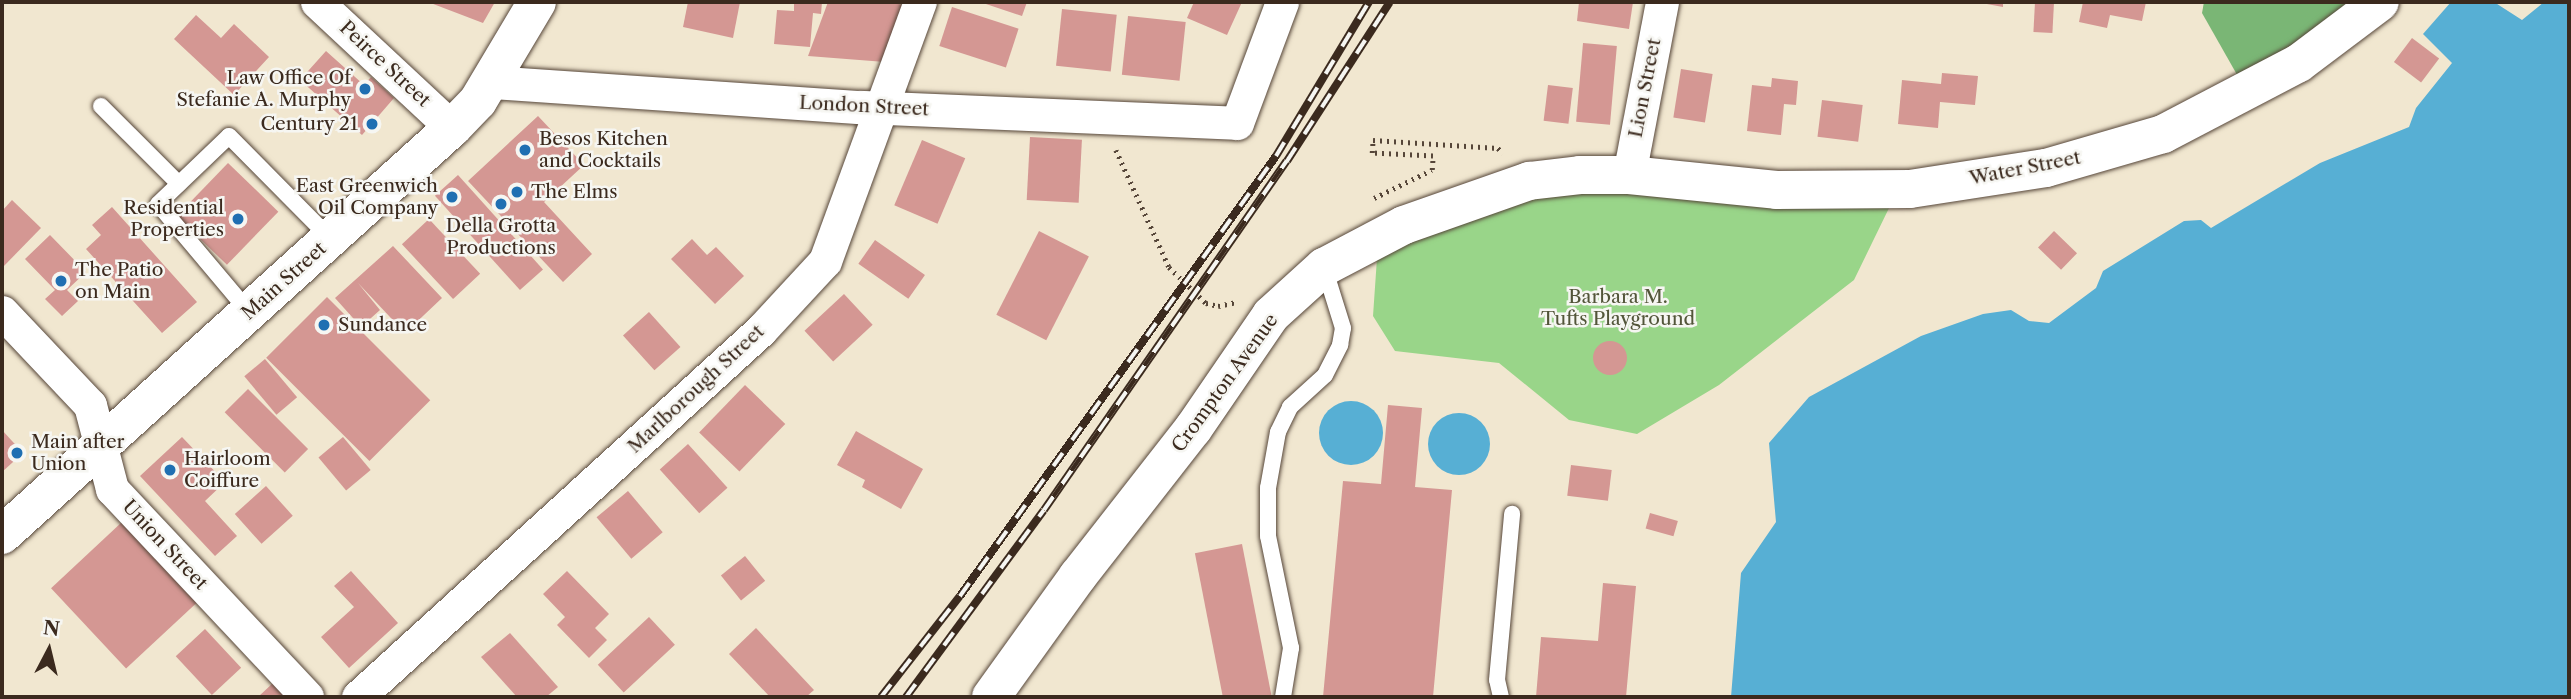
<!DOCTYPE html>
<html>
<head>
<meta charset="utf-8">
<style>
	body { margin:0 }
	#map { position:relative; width:2571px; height:699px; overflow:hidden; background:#f1e7d0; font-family:"Libre Caslon Text",serif }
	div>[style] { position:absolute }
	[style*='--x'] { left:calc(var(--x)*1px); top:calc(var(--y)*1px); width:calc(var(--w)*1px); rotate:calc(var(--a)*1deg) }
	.green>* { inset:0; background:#99d589 }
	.forest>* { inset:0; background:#7ab675 }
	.water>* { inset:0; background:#57afd4 }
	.round { border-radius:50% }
	.building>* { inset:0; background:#d49793; transform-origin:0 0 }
	.path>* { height:4.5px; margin-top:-2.25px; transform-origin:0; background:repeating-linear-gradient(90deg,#564639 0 2px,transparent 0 7px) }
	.roads { filter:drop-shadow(0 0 2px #564639) drop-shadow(0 0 2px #564639) }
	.lane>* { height:16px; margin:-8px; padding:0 8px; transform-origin:8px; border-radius:8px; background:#fff }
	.street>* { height:33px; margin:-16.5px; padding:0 16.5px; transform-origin:16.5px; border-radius:16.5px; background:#fff }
	.secondary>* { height:38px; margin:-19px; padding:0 19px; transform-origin:19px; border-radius:19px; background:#fff }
	.primary>* { height:38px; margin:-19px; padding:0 19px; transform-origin:19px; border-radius:19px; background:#fff }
	.rail>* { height:8px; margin-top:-4px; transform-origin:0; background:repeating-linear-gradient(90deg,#f6f6f2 0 16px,#3b2a1e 0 32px); box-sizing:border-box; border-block:2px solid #3b2a1e }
	.dots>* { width:19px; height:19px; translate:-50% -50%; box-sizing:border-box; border:4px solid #f6f6f2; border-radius:50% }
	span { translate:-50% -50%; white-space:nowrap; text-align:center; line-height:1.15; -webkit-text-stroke:5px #f6f6f2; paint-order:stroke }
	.street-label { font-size:19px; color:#3b2a1e }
	.poi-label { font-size:19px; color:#3b2a1e }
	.right { translate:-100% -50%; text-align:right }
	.left { translate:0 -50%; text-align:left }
	.park-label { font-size:19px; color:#525539 }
	.frame { position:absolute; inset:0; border:4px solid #3b2a1e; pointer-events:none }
	.north { position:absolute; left:14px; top:615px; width:70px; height:70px; -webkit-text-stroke:5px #f6f6f2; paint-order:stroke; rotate:7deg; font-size:19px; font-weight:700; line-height:28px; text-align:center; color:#3b2a1e }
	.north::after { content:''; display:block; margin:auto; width:24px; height:32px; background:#3b2a1e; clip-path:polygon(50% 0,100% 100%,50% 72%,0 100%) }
</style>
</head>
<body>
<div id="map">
	<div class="green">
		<i style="clip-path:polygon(1580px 188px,1890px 206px,1854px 280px,1719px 385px,1637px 434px,1569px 420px,1499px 363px,1395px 351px,1373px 316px,1377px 258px,1476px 211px)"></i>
	</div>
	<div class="forest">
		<i style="clip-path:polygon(2204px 2px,2378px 2px,2244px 87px,2202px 13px)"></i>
	</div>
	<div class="water">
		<i style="clip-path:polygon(2451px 2px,2494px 2px,2522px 20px,2544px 2px,2569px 2px,2569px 697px,1731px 697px,1741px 573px,1776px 522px,1769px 443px,1809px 397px,1921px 336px,1983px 314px,2011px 310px,2029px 321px,2049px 323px,2096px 288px,2103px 271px,2184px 221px,2201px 220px,2211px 228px,2320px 163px,2409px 127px,2416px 108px,2452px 63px,2423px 34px)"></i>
		<i class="round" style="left:1319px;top:401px;width:64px;height:64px"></i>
		<i class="round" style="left:1428px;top:413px;width:62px;height:62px"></i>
	</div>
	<div class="building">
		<i style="clip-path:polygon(428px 2px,495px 2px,483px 23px)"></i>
		<i style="clip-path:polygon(688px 2px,740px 2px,733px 38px,683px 27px)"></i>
		<i style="clip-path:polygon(794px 2px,822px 2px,821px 14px,813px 13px,810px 47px,774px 44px,777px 10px,794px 11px)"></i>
		<i style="clip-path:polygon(828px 2px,893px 2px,905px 6px,885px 62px,808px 56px)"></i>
		<i style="clip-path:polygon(980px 2px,1027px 2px,1022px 16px)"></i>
		<i style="clip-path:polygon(1194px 2px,1242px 2px,1227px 35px,1187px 18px)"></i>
		<i style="clip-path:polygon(1579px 2px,1633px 2px,1629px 29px,1577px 21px)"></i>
		<i style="clip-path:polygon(1976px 2px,2003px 2px,2003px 7px)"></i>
		<i style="left:2035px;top:2px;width:19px;height:30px;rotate:3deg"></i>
		<i style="clip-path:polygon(2083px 2px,2146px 2px,2142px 21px,2110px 15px,2107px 28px,2079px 22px)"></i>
		<i style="left:952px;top:7px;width:70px;height:41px;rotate:18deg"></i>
		<i style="left:1062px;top:9px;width:55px;height:57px;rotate:6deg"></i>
		<i style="clip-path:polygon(196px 15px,221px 38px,234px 24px,269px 57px,234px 95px,174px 39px)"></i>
		<i style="left:1128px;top:16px;width:58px;height:59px;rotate:6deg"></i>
		<i style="left:2412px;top:38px;width:34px;height:30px;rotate:37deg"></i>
		<i style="left:1583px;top:43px;width:34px;height:79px;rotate:5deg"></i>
		<i style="clip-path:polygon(326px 51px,364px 85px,371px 77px,394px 98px,362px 135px,300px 80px)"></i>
		<i style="left:1681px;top:69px;width:32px;height:49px;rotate:9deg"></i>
		<i style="clip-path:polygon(1942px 73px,1978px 76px,1975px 105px,1940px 102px,1938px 128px,1898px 124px,1902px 80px,1941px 84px)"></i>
		<i style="clip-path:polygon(1772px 78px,1798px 81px,1796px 105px,1784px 104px,1781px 135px,1747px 131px,1752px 85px,1771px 87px)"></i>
		<i style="left:1548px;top:85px;width:25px;height:36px;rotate:7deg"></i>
		<i style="left:1822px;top:100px;width:41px;height:37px;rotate:7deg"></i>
		<i style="clip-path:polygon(538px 116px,584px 165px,544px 202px,592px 254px,563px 282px,468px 181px)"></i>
		<i style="left:1030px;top:137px;width:52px;height:63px;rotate:3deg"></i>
		<i style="left:922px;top:140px;width:47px;height:71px;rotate:23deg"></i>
		<i style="left:228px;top:163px;width:70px;height:74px;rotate:44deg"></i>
		<i style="left:458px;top:175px;width:127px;height:31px;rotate:48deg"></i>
		<i style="clip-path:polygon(12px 200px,41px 228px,2px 268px,2px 211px)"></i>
		<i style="clip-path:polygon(112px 207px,197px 302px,162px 333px,86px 249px,101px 235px,92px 225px)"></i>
		<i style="left:429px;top:219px;width:75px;height:37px;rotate:47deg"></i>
		<i style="left:1039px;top:231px;width:56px;height:94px;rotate:27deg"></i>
		<i style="left:2054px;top:231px;width:32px;height:23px;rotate:44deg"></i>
		<i style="clip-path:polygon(50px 235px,86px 272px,67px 290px,78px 301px,62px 316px,45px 299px,55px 290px,25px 259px)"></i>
		<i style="clip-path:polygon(692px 239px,707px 255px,716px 247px,744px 276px,715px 304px,671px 259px)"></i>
		<i style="left:875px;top:240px;width:61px;height:29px;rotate:35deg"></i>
		<i style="clip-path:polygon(393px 246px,442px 298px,405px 333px,358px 283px,380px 310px,361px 327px,335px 298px)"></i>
		<i style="left:844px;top:294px;width:42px;height:54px;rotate:47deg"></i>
		<i style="left:327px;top:297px;width:146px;height:86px;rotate:45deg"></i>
		<i style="left:649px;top:312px;width:47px;height:35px;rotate:48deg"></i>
		<i class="round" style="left:1593px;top:341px;width:34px;height:34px"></i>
		<i style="left:265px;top:359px;width:50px;height:27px;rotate:50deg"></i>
		<i style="left:745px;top:385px;width:56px;height:66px;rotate:44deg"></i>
		<i style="left:248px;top:389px;width:85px;height:33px;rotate:45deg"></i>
		<i style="clip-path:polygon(1388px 405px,1422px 408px,1415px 487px,1452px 490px,1433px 697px,1323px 697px,1343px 481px,1381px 484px)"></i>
		<i style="clip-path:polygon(2px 430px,23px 453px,2px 472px)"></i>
		<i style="clip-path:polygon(856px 431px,923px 469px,901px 509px,862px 487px,865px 480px,837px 465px)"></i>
		<i style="clip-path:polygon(182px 437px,225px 482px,205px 501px,237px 536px,215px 556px,140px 476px)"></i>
		<i style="left:343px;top:437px;width:43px;height:32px;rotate:50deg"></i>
		<i style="left:688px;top:444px;width:59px;height:38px;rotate:48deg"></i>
		<i style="left:1571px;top:465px;width:41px;height:31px;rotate:7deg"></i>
		<i style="left:266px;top:486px;width:40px;height:42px;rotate:48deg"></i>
		<i style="left:628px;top:491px;width:54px;height:41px;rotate:50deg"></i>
		<i style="left:1650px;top:513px;width:29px;height:16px;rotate:16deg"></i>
		<i style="left:122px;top:522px;width:110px;height:97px;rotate:47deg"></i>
		<i style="left:1242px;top:544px;width:156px;height:48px;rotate:79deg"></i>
		<i style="left:745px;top:556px;width:32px;height:31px;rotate:51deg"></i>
		<i style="clip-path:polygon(351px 571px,398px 623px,349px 668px,321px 637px,354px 607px,334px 586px)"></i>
		<i style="clip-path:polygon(567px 571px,609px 614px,595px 628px,607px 640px,589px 658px,557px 625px,565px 617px,543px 594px)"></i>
		<i style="clip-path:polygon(1603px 583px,1636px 586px,1626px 697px,1536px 697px,1541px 637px,1598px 641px)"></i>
		<i style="left:649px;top:617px;width:38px;height:70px;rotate:47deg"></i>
		<i style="clip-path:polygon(756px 628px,814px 690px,806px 697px,770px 697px,729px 654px)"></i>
		<i style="left:205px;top:629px;width:53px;height:40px;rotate:47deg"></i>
		<i style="clip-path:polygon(510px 633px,558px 687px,546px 697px,517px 697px,481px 657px)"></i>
		<i style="clip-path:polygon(273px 683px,286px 697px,258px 697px)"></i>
	</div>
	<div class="path">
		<i style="--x:1116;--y:150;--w:128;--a:65.6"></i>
		<i style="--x:1169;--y:267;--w:52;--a:44.2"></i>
		<i style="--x:1206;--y:303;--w:12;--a:14"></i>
		<i style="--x:1218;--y:306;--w:19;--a:-12"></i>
		<i style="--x:1374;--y:198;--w:64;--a:-25.8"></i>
		<i style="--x:1432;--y:170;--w:14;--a:-86"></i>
		<i style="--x:1433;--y:156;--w:61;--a:-177.2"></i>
		<i style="--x:1372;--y:153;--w:13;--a:-86"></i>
		<i style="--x:1373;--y:140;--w:125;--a:3.7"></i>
		<i style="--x:1498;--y:148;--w:7;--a:45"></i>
	</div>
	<div class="roads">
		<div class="lane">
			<i style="--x:101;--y:106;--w:110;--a:45"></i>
			<i style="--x:249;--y:312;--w:141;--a:-130.1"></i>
			<i style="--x:158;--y:204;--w:98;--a:-43.8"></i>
			<i style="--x:229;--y:136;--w:145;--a:45.3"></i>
			<i style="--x:1283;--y:697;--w:50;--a:-80.7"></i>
			<i style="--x:1291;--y:648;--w:114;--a:-101.6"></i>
			<i style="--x:1268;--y:536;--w:48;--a:-90"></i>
			<i style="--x:1268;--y:488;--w:57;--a:-79.9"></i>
			<i style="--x:1278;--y:432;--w:28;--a:-64"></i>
			<i style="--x:1290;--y:407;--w:47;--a:-42.4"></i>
			<i style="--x:1325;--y:375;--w:34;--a:-63"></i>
			<i style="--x:1340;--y:345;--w:17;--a:-80"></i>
			<i style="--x:1343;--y:328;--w:64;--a:-107.3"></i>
			<i style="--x:1501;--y:697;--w:17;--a:-103"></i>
			<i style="--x:1497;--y:680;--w:167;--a:-84.8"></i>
		</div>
		<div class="street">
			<i style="--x:317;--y:2;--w:185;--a:43"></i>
			<i style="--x:491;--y:82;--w:372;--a:3.9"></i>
			<i style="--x:862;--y:107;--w:375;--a:2.4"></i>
			<i style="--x:1237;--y:123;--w:129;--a:-69.6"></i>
			<i style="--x:1629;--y:175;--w:176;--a:-79.2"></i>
			<i style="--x:2;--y:312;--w:128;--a:46.6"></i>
			<i style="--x:90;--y:405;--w:87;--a:75.3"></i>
			<i style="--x:112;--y:489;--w:285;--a:46.8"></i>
			<i style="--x:358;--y:697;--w:545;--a:-42.32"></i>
			<i style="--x:761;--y:330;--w:94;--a:-47.2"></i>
			<i style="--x:825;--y:261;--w:276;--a:-69.9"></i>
		</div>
		<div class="secondary">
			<i style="--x:991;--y:697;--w:149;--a:-54.3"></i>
			<i style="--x:1078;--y:576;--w:187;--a:-52"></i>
			<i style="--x:1193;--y:429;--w:138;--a:-55.6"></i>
			<i style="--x:1271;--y:315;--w:72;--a:-42.2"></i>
			<i style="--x:1324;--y:267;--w:90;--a:-27.7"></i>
			<i style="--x:1404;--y:225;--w:133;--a:-19.4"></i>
			<i style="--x:1529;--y:181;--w:51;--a:-6.7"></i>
			<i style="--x:1580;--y:175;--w:49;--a:0"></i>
			<i style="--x:1629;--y:175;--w:148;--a:5.8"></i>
			<i style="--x:1776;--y:190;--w:134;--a:-0.4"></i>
			<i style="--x:1910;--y:189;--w:138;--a:-8.8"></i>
			<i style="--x:2046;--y:168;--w:122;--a:-16.2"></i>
			<i style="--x:2163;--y:134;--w:153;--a:-27.6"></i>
			<i style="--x:2299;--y:63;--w:101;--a:-37"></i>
		</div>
		<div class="primary">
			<i style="--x:2;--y:535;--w:607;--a:-42.13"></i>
			<i style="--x:452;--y:128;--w:37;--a:-46"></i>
			<i style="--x:478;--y:101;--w:115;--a:-59.2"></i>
		</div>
	</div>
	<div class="rail">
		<i style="--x:881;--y:697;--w:128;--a:-52"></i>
		<i style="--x:960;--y:596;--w:542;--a:-54.31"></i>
		<i style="--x:1276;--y:156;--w:180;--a:-58.9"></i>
		<i style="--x:906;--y:697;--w:232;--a:-53.6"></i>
		<i style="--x:1044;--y:510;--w:425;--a:-55.2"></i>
		<i style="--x:1287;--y:161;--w:189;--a:-57.1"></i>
	</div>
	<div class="dots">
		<i style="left:365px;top:89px;background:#1f6fb2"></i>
		<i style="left:372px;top:124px;background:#1f6fb2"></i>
		<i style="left:525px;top:150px;background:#1f6fb2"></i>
		<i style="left:517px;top:192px;background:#1f6fb2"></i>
		<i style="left:452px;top:197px;background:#1f6fb2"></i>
		<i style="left:501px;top:204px;background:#1f6fb2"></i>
		<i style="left:238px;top:219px;background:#1f6fb2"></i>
		<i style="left:61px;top:281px;background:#1f6fb2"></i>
		<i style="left:324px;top:325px;background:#1f6fb2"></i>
		<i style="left:17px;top:453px;background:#1f6fb2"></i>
		<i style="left:170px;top:470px;background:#1f6fb2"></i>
	</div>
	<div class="street-label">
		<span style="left:385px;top:64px;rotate:43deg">Peirce Street</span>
		<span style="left:1645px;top:88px;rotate:-79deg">Lion Street</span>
		<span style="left:864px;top:106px;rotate:3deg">London Street</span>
		<span style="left:2025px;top:168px;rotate:-11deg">Water Street</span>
		<span style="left:284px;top:281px;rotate:-42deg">Main Street</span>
		<span style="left:1225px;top:383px;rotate:-54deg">Crompton Avenue</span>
		<span style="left:696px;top:389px;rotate:-43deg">Marlborough Street</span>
		<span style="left:165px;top:545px;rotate:47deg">Union Street</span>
	</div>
	<div class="poi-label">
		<span class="right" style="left:351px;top:89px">Law Office Of<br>Stefanie A. Murphy</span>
		<span class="right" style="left:358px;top:124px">Century 21</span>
		<span class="left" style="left:539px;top:150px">Besos Kitchen<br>and Cocktails</span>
		<span class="right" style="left:438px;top:197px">East Greenwich<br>Oil Company</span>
		<span class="left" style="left:531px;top:192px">The Elms</span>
		<span class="right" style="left:224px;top:219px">Residential<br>Properties</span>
		<span style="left:501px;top:237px">Della Grotta<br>Productions</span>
		<span class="left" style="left:75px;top:281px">The Patio<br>on Main</span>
		<span class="left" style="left:338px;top:325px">Sundance</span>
		<span class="left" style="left:31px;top:453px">Main after<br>Union</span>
		<span class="left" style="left:184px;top:470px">Hairloom<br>Coiffure</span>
	</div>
	<div class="park-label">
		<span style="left:1618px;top:308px">Barbara M.<br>Tufts Playground</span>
	</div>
	<div class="frame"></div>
	<div class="north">N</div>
</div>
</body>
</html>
